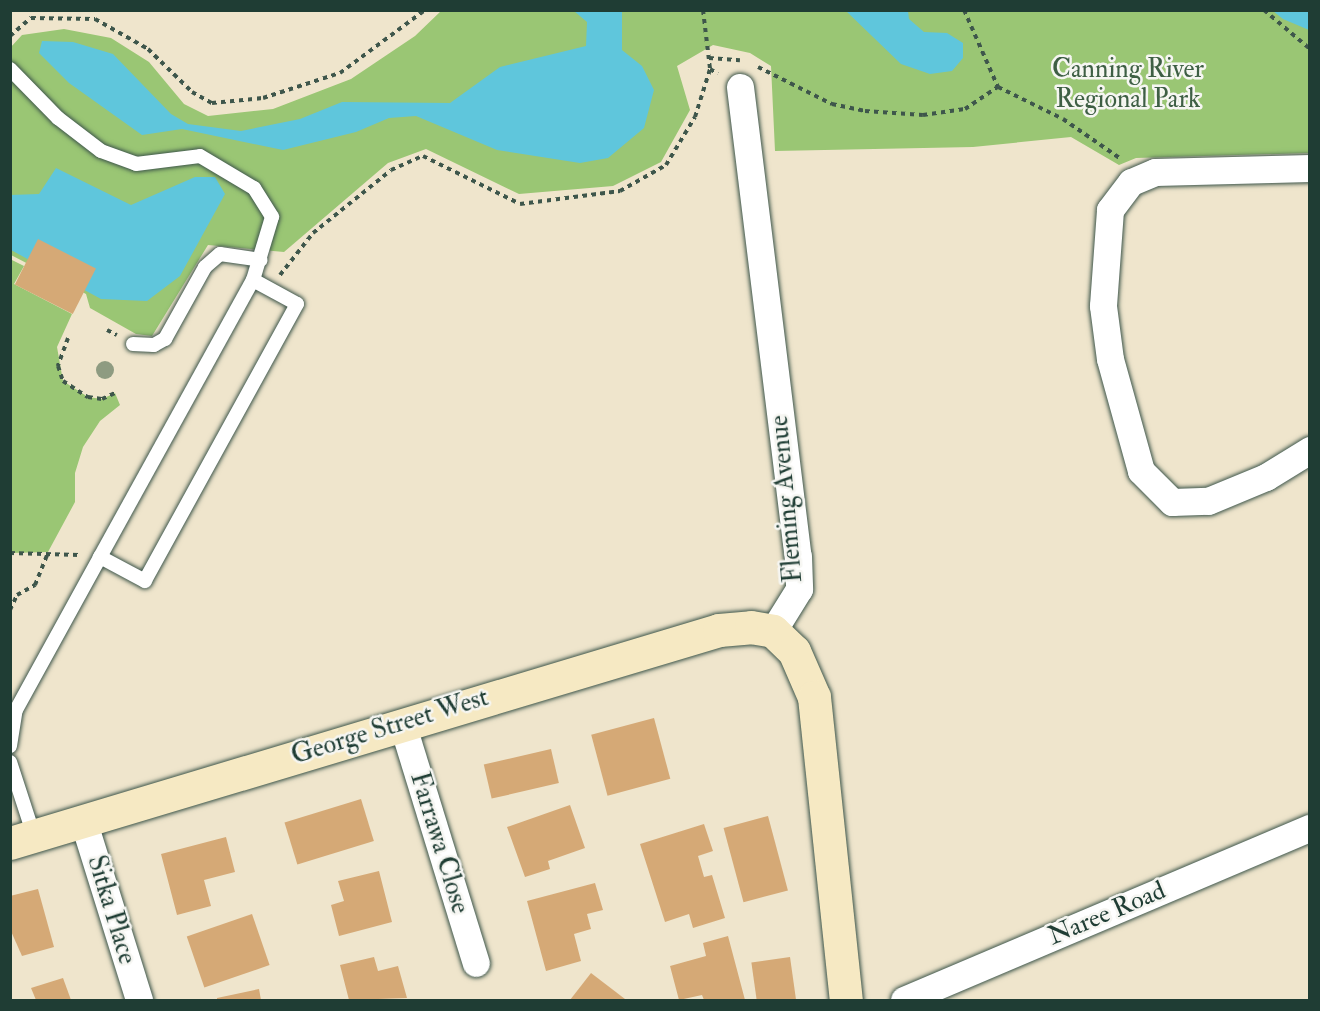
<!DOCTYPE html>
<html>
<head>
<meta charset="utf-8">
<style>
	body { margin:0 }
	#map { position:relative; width:1320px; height:1011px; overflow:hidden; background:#efe5cc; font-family:"IM FELL Double Pica",serif }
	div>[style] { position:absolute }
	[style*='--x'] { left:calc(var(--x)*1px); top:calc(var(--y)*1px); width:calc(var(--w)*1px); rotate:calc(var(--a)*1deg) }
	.green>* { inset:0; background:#9ac674 }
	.water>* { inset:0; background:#5fc6dc }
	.building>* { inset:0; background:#d5a976; transform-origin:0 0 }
	.path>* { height:4px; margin-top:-2px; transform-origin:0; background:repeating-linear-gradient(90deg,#3e564b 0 4.5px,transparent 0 9px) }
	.roads { filter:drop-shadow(0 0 2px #3e564b) drop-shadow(0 0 2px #3e564b) }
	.lane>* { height:14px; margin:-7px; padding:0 7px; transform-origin:7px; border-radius:7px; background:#fff }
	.street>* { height:27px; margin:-13.5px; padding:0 13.5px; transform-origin:13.5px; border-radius:13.5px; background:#fff }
	.secondary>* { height:33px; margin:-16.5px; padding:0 16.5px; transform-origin:16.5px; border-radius:16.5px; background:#f6e9c3 }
	.trees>* { width:18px; height:18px; margin:-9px; border-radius:50%; background:#8e9b81 }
	span { translate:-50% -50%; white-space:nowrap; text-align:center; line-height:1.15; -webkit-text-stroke:5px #f6f6f2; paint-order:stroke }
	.park-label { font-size:26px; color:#3e5f44 }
	.street-label { font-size:26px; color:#1f3d34 }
	.frame { position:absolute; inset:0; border:12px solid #1f3d34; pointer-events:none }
</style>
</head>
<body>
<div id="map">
	<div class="green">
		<i style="clip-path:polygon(441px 11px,1309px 11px,1309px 153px,1136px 158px,1119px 165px,1071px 137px,973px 147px,775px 151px,771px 66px,750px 53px,713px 45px,677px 66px,690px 110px,661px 162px,613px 186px,519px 194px,426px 149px,388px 163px,284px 252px,208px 245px,152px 336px,136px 334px,90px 308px,86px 294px,11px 255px,10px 48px,22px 35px,64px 29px,111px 38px,149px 62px,184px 104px,208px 116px,273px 109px,351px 79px,415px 36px)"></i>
		<i style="clip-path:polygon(10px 259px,24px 266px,14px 284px,72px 314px,57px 347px,63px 381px,88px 397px,102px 399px,115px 393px,120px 405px,100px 421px,83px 447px,75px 473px,75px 502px,48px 552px,11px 553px)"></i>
	</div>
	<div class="water">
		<i style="clip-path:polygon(574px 11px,622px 11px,622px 50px,642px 66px,654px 90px,644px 128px,608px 158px,580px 163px,497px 150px,416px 116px,389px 118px,356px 132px,283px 150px,182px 129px,142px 135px,69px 83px,39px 53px,42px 41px,73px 42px,113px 54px,171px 114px,188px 124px,241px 131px,300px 119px,342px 102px,450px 103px,500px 67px,586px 46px,587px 22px)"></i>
		<i style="clip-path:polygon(846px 11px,908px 11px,909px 19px,924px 32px,947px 33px,963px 43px,963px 58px,952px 71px,930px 74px,901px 64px)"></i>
		<i style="clip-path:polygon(1273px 11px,1309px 11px,1309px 30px,1283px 19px)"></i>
		<i style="clip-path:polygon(56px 168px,131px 205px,195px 177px,215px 177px,225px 194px,180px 276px,147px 301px,101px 299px,11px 250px,10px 195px,39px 194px)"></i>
	</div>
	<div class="building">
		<i style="left:38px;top:239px;width:65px;height:51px;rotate:27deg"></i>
		<i style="left:654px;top:718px;width:63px;height:65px;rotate:75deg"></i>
		<i style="left:551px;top:749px;width:35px;height:69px;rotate:77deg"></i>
		<i style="left:361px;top:799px;width:44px;height:80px;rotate:73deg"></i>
		<i style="clip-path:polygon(570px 805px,585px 848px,548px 861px,550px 869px,525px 877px,507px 827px)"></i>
		<i style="left:768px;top:816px;width:77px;height:46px;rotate:75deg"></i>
		<i style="clip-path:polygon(704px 824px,713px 851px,698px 856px,704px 877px,712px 875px,725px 918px,693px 928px,689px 914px,665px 922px,640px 844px)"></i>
		<i style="clip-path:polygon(226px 837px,235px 872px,204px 880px,211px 906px,177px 915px,161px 854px)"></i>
		<i style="clip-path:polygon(379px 871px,392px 922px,339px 936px,331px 905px,344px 901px,338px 881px)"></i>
		<i style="clip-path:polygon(595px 883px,603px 910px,587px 914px,591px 929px,574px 934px,581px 961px,546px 971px,527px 901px)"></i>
		<i style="clip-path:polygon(38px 889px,54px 947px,22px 956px,10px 929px,10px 896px)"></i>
		<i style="left:252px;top:914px;width:54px;height:69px;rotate:71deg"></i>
		<i style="clip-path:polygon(728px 936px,745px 1000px,704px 1000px,702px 995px,679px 1000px,670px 966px,706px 956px,703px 943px)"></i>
		<i style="clip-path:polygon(374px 957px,378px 971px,398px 966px,407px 998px,349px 1000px,340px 965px)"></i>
		<i style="left:790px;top:957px;width:43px;height:39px;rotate:82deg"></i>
		<i style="clip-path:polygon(591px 973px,625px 999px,623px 1000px,570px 1000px)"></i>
		<i style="clip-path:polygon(63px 978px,71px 1000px,36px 1000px,31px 988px)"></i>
		<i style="clip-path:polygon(259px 989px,261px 1000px,217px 1000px,217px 998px)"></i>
	</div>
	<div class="path">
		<i style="--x:703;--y:10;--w:59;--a:83.2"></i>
		<i style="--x:710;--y:69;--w:9;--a:32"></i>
		<i style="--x:964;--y:10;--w:84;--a:66.2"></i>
		<i style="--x:998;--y:87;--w:72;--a:26.2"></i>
		<i style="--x:1063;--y:119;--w:70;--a:34.6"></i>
		<i style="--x:1264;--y:10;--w:60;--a:40.3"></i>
		<i style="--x:10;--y:36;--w:28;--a:-41"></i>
		<i style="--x:31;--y:18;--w:64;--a:0.9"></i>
		<i style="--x:95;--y:19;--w:61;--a:29.5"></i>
		<i style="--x:148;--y:49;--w:62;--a:44.3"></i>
		<i style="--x:192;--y:92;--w:23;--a:29"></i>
		<i style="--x:212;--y:103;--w:51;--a:-5.6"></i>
		<i style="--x:263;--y:98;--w:81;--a:-18"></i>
		<i style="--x:340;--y:73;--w:106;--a:-36.5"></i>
		<i style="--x:709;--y:58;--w:31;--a:4"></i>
		<i style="--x:758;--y:67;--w:83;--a:26.6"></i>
		<i style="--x:832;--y:104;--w:34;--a:12"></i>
		<i style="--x:865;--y:111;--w:58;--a:3.9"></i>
		<i style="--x:923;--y:115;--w:42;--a:-8.1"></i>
		<i style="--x:965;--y:109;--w:40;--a:-34"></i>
		<i style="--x:280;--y:275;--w:53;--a:-51.8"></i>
		<i style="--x:313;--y:233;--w:100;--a:-38.9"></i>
		<i style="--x:391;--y:170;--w:35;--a:-24"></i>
		<i style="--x:423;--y:156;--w:108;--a:26.3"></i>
		<i style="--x:520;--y:204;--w:101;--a:-7.4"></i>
		<i style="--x:620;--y:191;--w:53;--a:-29.5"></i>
		<i style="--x:666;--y:165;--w:56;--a:-58.9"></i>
		<i style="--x:695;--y:117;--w:50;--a:-72.6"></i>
		<i style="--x:107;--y:330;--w:11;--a:27"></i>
		<i style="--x:68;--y:338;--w:30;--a:110"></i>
		<i style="--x:58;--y:366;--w:16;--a:72"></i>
		<i style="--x:63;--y:381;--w:30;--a:33"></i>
		<i style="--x:88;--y:397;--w:14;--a:8"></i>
		<i style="--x:102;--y:399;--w:14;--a:-25"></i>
		<i style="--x:10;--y:553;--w:69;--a:1.7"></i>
		<i style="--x:10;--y:610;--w:17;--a:-65"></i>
		<i style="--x:17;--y:595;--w:21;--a:-29"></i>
		<i style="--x:35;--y:585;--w:35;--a:-68"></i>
	</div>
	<div class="roads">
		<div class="lane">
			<i style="--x:10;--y:69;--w:69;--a:45.6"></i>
			<i style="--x:58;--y:118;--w:54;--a:37.5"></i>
			<i style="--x:101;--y:151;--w:37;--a:20"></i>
			<i style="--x:136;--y:164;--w:64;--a:-7.1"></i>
			<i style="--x:200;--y:156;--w:63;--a:30.7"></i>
			<i style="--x:254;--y:188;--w:34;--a:58"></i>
			<i style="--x:272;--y:217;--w:66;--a:106.8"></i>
			<i style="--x:133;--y:344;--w:21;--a:3"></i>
			<i style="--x:154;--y:345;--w:13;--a:-29"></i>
			<i style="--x:165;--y:339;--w:82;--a:-60.9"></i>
			<i style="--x:205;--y:267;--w:20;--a:-41"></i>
			<i style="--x:220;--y:254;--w:41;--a:8.3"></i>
			<i style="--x:10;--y:746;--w:36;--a:-81"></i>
			<i style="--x:16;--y:710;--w:175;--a:-61.2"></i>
			<i style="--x:100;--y:557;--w:316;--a:-61.1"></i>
			<i style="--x:253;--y:280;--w:50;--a:28.6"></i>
			<i style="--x:297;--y:304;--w:316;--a:118.8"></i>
			<i style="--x:145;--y:581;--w:51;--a:-151.9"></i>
			<i style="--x:10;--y:762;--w:78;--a:72"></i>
		</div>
		<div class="street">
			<i style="--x:740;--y:87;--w:473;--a:83"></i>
			<i style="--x:798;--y:556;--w:33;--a:88"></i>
			<i style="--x:799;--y:589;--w:49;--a:121.8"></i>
			<i style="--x:1310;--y:168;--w:155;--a:178.5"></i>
			<i style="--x:1155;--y:172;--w:26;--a:157"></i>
			<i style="--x:1131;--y:182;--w:35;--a:127"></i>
			<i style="--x:1110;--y:210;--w:96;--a:94.2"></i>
			<i style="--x:1103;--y:306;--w:53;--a:82.5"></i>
			<i style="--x:1110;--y:359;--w:116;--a:74.5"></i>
			<i style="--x:1141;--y:471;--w:44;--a:45"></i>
			<i style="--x:1172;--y:502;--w:36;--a:-2"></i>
			<i style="--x:1208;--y:501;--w:63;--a:-22.5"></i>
			<i style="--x:1266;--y:477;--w:52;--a:-31.5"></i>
			<i style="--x:402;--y:723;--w:251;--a:72.9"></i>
			<i style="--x:83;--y:820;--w:189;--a:72.7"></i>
			<i style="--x:904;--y:1000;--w:441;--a:-23"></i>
		</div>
		<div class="secondary">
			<i style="--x:10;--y:843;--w:740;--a:-16.72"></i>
			<i style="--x:719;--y:630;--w:32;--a:-5"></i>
			<i style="--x:751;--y:627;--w:22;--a:10"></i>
			<i style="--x:773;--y:631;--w:29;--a:44"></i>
			<i style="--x:794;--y:651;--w:50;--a:66.5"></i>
			<i style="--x:814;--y:697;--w:305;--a:84"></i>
		</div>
	</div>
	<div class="trees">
		<i style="left:105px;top:370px"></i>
	</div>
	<div class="park-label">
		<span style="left:1128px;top:85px">Canning River<br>Regional Park</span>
	</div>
	<div class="street-label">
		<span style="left:787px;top:499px;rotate:-95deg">Fleming Avenue</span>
		<span style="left:390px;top:727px;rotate:-17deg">George Street West</span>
		<span style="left:439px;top:843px;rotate:73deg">Farrawa Close</span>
		<span style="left:111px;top:910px;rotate:73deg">Sitka Place</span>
		<span style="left:1107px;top:914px;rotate:-23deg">Naree Road</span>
	</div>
	<div class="frame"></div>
</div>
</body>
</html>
